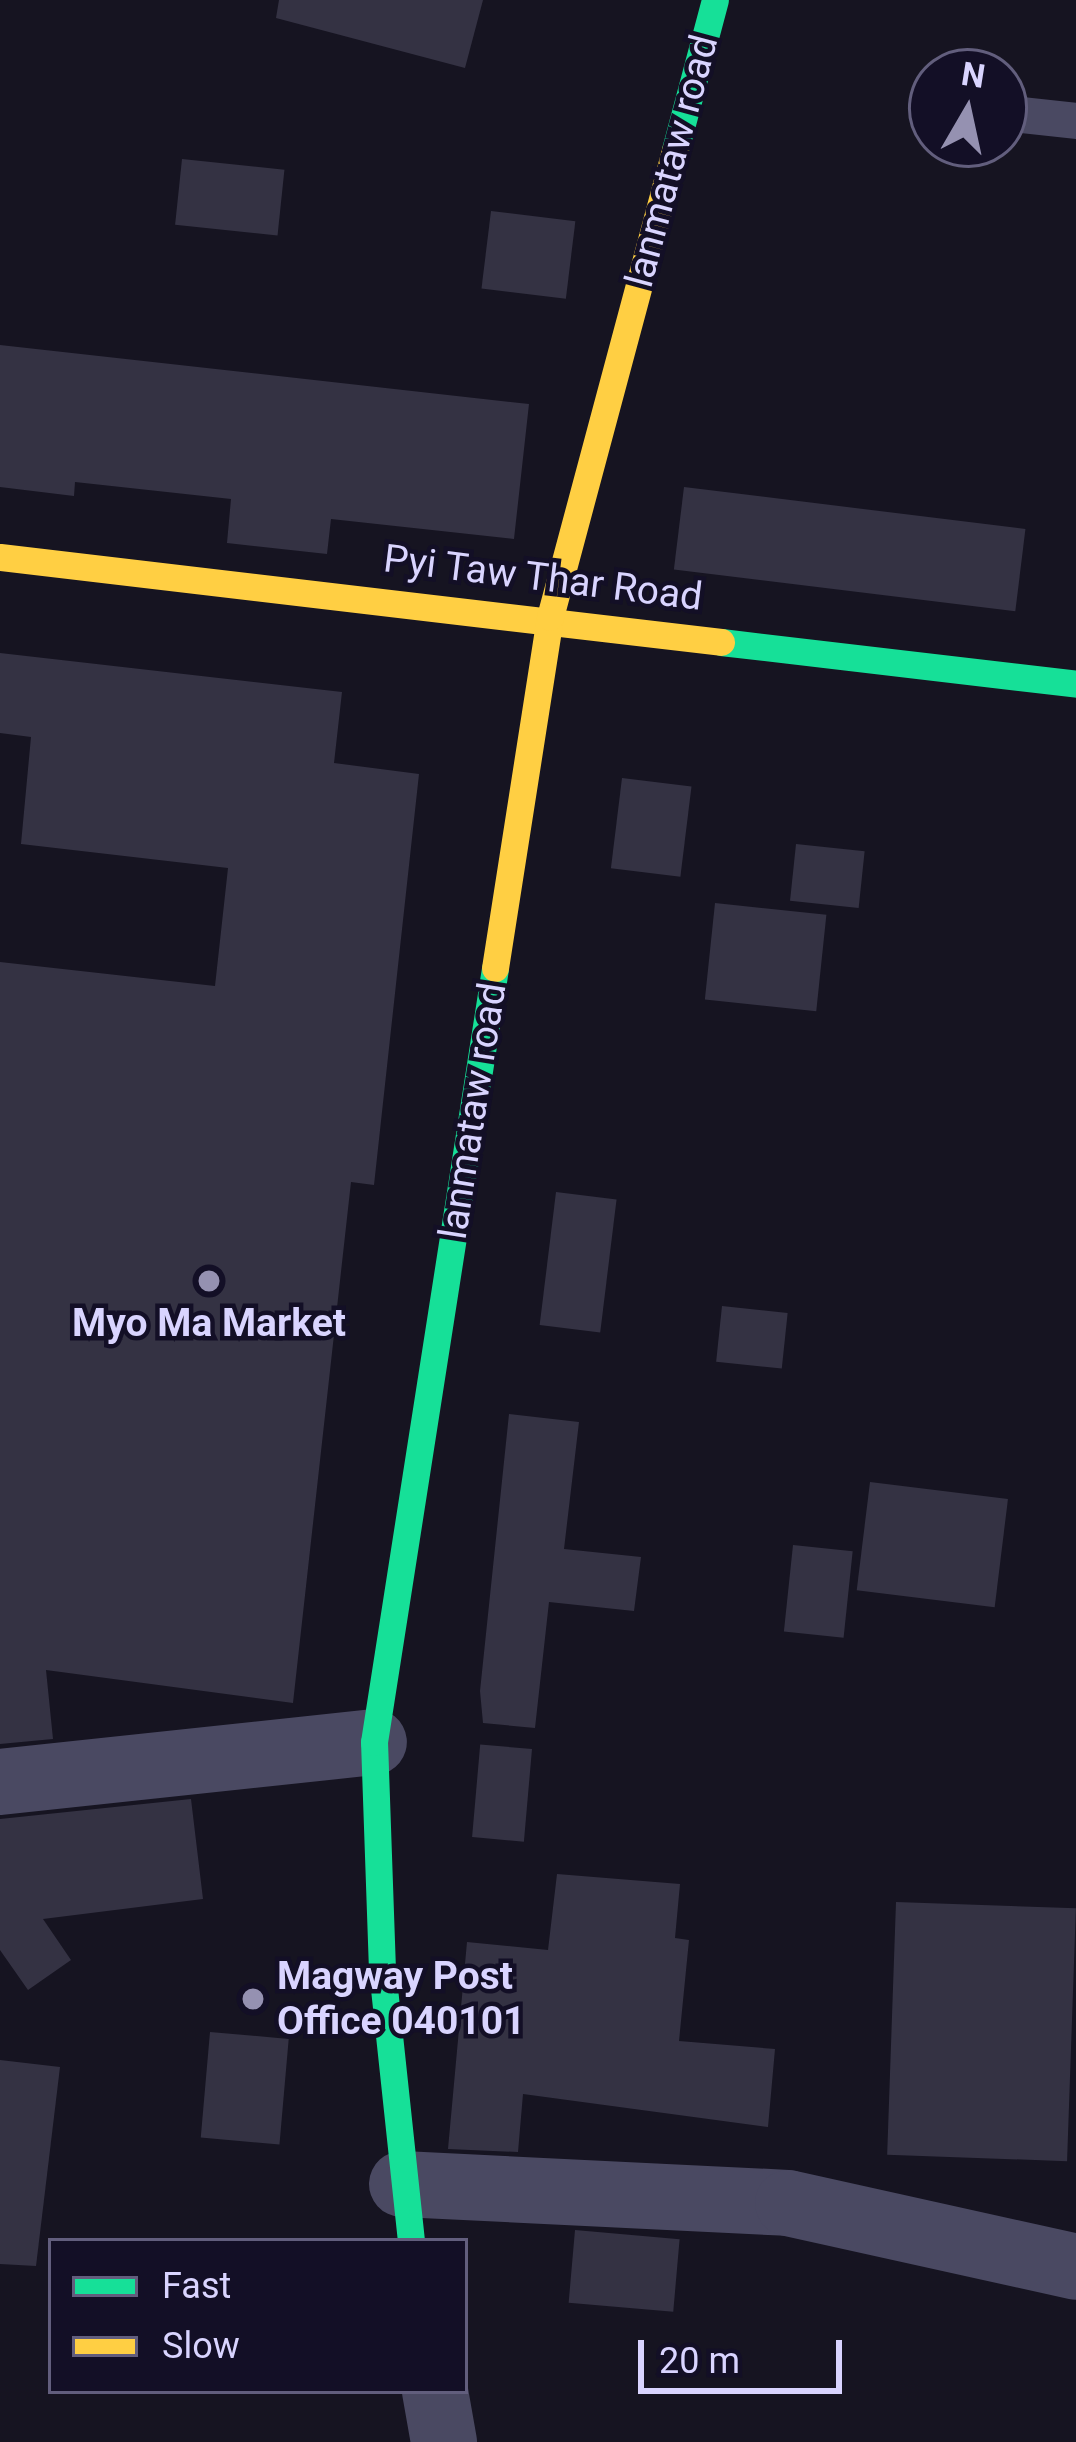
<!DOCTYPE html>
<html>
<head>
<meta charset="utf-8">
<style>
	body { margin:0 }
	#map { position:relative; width:1076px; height:2442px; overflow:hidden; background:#161421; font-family:Roboto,sans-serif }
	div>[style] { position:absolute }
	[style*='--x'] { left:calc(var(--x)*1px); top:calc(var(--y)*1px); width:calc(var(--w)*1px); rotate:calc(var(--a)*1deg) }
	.building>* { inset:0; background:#343243; transform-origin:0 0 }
	.lane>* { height:36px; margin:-18px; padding:0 18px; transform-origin:18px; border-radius:18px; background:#4a4962 }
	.street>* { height:66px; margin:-33px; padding:0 33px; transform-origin:33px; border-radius:33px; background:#4a4962 }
	.fast>* { height:27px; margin:-13.5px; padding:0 13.5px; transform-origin:13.5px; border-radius:13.5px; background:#16e098 }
	.slow>* { height:27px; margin:-13.5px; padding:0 13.5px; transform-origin:13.5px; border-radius:13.5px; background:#ffcf43 }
	.dots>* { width:33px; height:33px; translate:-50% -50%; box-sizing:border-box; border:6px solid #130f26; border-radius:50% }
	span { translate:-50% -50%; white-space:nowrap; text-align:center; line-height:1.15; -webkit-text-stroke:9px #130f26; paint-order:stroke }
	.street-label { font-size:39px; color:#d9d4ff }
	.poi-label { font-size:39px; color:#d9d4ff; font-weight:700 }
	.left { translate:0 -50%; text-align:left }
	.legend { position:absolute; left:48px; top:2238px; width:420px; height:156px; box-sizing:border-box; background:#130f26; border:3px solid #625e7d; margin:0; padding:15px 21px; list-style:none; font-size:36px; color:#d9d4ff }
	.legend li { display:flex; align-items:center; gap:24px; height:60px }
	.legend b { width:60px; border:3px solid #625e7d }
	.north { position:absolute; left:908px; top:48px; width:120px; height:120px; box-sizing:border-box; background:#130f26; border:3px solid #625e7d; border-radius:50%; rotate:9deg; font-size:33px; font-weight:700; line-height:48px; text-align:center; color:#d9d4ff }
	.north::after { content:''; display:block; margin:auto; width:42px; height:54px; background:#9591b1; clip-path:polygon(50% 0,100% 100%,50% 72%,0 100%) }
	.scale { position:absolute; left:638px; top:2340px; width:204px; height:54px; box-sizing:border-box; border:6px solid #d9d4ff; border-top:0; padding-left:15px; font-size:36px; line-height:42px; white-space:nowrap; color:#d9d4ff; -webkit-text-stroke:9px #130f26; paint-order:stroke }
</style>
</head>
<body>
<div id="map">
	<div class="building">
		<i style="clip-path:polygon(279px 0,483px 0,465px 68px,276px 18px)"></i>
		<i style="left:182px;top:159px;width:103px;height:66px;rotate:6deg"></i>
		<i style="left:491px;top:211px;width:85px;height:78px;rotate:7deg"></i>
		<i style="clip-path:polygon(0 345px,529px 404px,514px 539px,331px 519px,327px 554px,227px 543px,231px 499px,75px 482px,74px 496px,0 487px)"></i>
		<i style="left:684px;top:487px;width:344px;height:83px;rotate:7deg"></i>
		<i style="clip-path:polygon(0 653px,342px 692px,334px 763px,419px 774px,374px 1185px,351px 1182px,293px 1703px,46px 1670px,53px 1739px,0 1744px,0 962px,215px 986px,228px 868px,21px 844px,31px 737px,0 733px)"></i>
		<i style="left:622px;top:778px;width:70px;height:91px;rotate:7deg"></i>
		<i style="left:796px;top:844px;width:69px;height:57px;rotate:6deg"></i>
		<i style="left:715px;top:903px;width:112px;height:97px;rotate:6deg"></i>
		<i style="left:556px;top:1192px;width:61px;height:134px;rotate:7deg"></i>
		<i style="left:722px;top:1306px;width:66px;height:56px;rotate:6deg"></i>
		<i style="clip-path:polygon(509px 1414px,579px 1422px,564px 1549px,641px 1557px,634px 1611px,549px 1602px,535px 1728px,483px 1723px,480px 1691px)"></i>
		<i style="left:870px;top:1482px;width:139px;height:109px;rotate:7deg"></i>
		<i style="left:793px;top:1545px;width:60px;height:87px;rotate:6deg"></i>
		<i style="left:532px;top:1749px;width:93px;height:52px;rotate:95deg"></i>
		<i style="clip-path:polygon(191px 1799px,203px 1899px,43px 1919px,71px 1960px,28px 1990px,0 1950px,0 1819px)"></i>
		<i style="clip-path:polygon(557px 1874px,680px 1884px,675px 1938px,689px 1940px,679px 2041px,775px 2049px,768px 2127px,523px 2094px,518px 2152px,448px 2149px,467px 1942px,548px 1950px)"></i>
		<i style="left:896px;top:1902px;width:180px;height:253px;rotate:2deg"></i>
		<i style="left:210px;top:2032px;width:79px;height:106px;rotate:5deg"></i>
		<i style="clip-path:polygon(0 2060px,60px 2067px,36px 2266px,0 2264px)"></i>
		<i style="left:575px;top:2230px;width:105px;height:73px;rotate:5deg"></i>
	</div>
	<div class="lane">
		<i style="--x:1004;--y:113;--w:72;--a:6.3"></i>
	</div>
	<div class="street">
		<i style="--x:0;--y:1782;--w:376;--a:-6.1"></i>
		<i style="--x:402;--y:2184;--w:386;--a:2.8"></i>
		<i style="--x:788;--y:2203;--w:295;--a:12.5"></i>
		<i style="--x:435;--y:2391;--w:52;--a:80"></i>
	</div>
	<div class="fast">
		<i style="--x:675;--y:150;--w:155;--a:-75.1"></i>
		<i style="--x:721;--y:642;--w:357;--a:6.7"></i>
		<i style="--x:411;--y:2241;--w:273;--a:-96.1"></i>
		<i style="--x:382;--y:1970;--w:228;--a:-92"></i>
		<i style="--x:374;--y:1742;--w:783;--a:-81.11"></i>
	</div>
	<div class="slow">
		<i style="--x:0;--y:557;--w:726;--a:6.72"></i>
		<i style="--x:495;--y:968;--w:355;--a:-81.1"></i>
		<i style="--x:550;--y:617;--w:483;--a:-75"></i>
	</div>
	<div class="dots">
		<i style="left:209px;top:1281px;background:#9591b1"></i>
		<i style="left:253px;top:1999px;background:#9591b1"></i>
	</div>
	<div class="street-label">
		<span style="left:672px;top:161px;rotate:-75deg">lanmataw road</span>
		<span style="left:543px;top:578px;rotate:7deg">Pyi Taw Thar Road</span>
		<span style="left:473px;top:1111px;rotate:-81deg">lanmataw road</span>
	</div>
	<div class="poi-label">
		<span style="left:209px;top:1323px">Myo Ma Market</span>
		<span class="left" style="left:277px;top:1999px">Magway Post<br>Office 040101</span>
	</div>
	<ul class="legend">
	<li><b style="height:15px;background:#16e098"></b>Fast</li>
	<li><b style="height:15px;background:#ffcf43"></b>Slow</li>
	</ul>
	<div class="north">N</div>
	<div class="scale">20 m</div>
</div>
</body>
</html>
